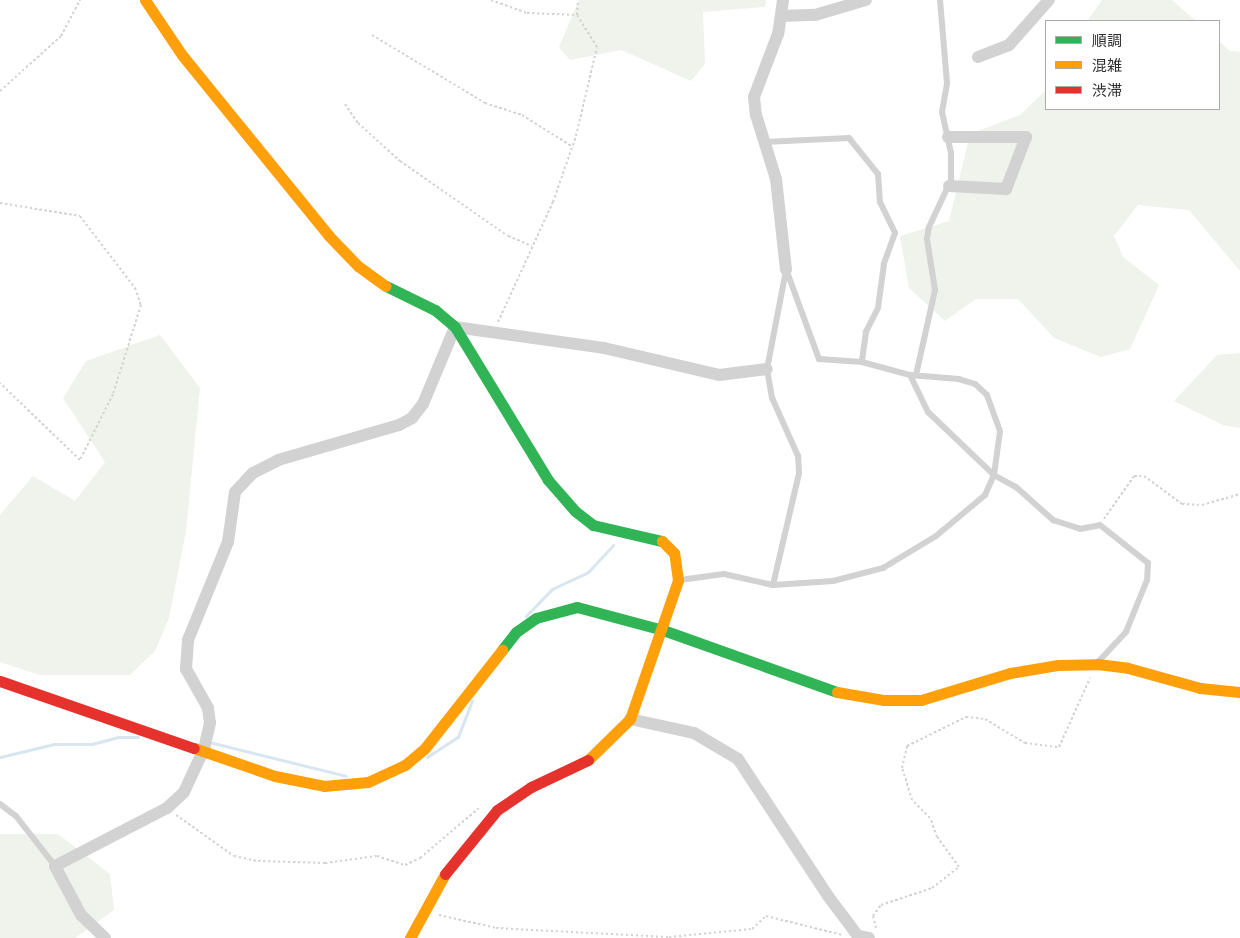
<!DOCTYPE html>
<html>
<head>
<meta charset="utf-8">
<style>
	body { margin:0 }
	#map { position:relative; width:1240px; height:938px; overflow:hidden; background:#fff; font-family:"Fira Sans Condensed","Noto Sans JP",sans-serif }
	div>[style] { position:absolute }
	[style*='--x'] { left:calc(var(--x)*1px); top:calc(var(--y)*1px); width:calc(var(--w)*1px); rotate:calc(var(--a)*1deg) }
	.green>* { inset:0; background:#f0f3eb }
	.stream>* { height:3px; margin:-1.5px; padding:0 1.5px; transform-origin:1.5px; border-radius:1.5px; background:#d8e6f0 }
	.path>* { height:2px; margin-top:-1px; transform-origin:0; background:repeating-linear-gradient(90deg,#d2d2d2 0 2.5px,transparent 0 5px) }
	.lane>* { height:6px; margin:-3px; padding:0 3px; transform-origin:3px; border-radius:3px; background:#d2d2d2 }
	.street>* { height:12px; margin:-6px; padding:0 6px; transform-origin:6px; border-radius:6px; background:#d2d2d2 }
	.fast>* { height:11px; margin:-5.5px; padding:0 5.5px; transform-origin:5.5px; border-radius:5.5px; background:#30b455 }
	.slow>* { height:11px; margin:-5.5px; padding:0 5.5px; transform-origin:5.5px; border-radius:5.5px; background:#ff9f0a }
	.jam>* { height:11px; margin:-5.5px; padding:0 5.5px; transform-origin:5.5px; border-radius:5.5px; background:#e5322d }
	span { translate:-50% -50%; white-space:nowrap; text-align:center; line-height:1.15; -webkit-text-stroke:5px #fff; paint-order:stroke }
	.legend { position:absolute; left:1045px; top:20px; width:175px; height:90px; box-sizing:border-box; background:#fff; border:1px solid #ababab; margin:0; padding:6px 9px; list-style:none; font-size:15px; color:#2d2d2d }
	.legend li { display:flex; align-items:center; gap:10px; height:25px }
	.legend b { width:25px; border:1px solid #ababab }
</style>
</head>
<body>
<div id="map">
	<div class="green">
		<i style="clip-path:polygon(579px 0,766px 0,765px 7px,703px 12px,705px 64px,691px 81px,621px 50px,570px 60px,559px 47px)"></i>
		<i style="clip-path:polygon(1102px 0,1172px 0,1196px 21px,1087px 21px)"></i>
		<i style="clip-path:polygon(1219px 41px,1230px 51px,1240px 52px,1240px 271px,1189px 210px,1138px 205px,1114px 236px,1123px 257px,1159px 285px,1130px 349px,1101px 357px,1054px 338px,1018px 299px,976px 299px,945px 321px,909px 288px,900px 236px,949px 221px,970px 134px,1020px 115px,1046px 90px,1046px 109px,1219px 109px)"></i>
		<i style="clip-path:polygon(160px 335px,200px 388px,186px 531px,169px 618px,155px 651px,130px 675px,40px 675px,0 662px,0 515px,33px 476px,75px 501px,105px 462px,63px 398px,86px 361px)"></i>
		<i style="clip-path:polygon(1240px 353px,1240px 428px,1223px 425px,1174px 401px,1217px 355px)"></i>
		<i style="clip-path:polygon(0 834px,58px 834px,110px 874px,114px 910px,75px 938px,0 938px)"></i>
	</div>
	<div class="stream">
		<i style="--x:526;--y:616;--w:37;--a:-46"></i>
		<i style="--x:552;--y:589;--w:40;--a:-25"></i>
		<i style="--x:588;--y:572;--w:37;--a:-47"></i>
		<i style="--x:209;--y:742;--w:141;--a:13.9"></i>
		<i style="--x:0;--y:757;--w:56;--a:-13.5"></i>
		<i style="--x:54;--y:744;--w:38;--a:0"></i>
		<i style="--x:92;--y:744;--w:27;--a:-15"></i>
		<i style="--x:118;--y:737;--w:20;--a:0"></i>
		<i style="--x:427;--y:757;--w:37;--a:-33"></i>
		<i style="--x:458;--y:737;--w:39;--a:-69"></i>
	</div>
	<div class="path">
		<i style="--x:491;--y:0;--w:38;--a:20"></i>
		<i style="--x:527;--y:13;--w:50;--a:2.3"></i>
		<i style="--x:372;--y:35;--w:132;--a:31"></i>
		<i style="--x:485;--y:103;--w:39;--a:18"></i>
		<i style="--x:522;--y:115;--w:60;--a:32.1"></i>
		<i style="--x:0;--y:91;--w:82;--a:-42"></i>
		<i style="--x:61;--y:36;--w:41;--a:-62.2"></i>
		<i style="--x:345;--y:104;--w:23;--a:56"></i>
		<i style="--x:358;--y:123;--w:57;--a:42.1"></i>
		<i style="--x:400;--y:161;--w:131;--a:34.8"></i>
		<i style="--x:508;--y:236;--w:26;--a:23"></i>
		<i style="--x:0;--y:203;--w:81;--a:9.2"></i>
		<i style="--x:80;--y:216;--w:91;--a:52.6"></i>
		<i style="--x:135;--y:288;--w:18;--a:71"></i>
		<i style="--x:141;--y:305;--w:93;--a:107.5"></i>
		<i style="--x:113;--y:394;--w:74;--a:116.6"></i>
		<i style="--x:80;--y:460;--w:111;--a:-136.1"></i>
		<i style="--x:498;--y:322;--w:132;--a:-65.4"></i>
		<i style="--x:553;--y:202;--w:70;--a:-70.8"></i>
		<i style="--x:576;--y:136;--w:91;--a:-76.7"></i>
		<i style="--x:597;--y:47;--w:38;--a:-122"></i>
		<i style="--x:577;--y:15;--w:15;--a:-86"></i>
		<i style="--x:1104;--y:519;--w:52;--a:-55.1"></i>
		<i style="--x:1134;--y:476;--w:10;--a:0"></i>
		<i style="--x:1144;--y:476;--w:47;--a:36.4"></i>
		<i style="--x:1182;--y:504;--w:20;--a:3"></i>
		<i style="--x:1202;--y:505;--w:40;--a:-16"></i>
		<i style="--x:176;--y:815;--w:71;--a:35.3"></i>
		<i style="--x:234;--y:856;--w:25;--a:12"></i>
		<i style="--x:258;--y:861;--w:67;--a:1.7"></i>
		<i style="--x:325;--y:863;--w:52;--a:-7.7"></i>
		<i style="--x:377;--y:856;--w:29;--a:18"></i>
		<i style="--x:405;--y:865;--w:17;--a:-25"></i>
		<i style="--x:420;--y:858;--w:77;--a:-40.3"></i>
		<i style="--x:439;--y:915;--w:58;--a:12.8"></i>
		<i style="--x:496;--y:928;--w:173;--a:3"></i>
		<i style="--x:669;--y:937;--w:83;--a:-5.5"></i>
		<i style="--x:752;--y:929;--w:19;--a:-43"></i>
		<i style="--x:766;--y:916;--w:79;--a:13.9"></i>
		<i style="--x:876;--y:928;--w:12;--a:-104"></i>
		<i style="--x:873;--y:916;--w:14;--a:-54"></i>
		<i style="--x:881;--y:905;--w:54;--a:-18.4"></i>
		<i style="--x:932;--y:888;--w:34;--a:-38"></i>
		<i style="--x:959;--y:867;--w:37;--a:-126"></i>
		<i style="--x:937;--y:837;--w:20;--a:-110"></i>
		<i style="--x:930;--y:818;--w:25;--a:-135"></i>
		<i style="--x:912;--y:800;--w:34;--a:-107"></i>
		<i style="--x:902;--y:768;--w:23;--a:-77"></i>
		<i style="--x:907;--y:746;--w:66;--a:-26.2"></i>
		<i style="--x:966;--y:717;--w:19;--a:6"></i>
		<i style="--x:985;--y:719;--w:47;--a:31"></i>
		<i style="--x:1025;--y:743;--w:34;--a:7"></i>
		<i style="--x:1059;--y:747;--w:76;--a:-65.8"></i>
	</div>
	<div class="lane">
		<i style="--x:764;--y:142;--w:85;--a:-2.7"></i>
		<i style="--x:849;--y:138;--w:46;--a:51.1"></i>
		<i style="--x:878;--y:174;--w:28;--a:86"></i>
		<i style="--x:880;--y:202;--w:34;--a:64"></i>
		<i style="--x:895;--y:233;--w:33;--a:110"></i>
		<i style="--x:884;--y:264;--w:44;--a:97.8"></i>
		<i style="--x:878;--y:308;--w:27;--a:117"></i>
		<i style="--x:866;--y:332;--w:30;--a:98"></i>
		<i style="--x:786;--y:269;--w:96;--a:69.9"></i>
		<i style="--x:819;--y:359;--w:43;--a:4"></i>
		<i style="--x:862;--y:362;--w:50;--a:15.2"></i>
		<i style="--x:910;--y:375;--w:41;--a:64.1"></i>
		<i style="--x:928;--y:412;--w:91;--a:43.7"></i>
		<i style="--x:994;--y:475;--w:25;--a:29"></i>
		<i style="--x:1016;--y:487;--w:50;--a:41.7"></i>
		<i style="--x:1053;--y:520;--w:28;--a:18"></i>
		<i style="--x:1080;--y:529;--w:20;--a:-11"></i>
		<i style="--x:1100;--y:525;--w:61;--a:38.4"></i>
		<i style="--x:1148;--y:563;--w:17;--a:93"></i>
		<i style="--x:1147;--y:580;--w:56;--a:112"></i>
		<i style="--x:1126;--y:632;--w:40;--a:133"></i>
		<i style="--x:916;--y:375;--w:87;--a:-77.4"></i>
		<i style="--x:935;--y:290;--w:52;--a:-98.9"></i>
		<i style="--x:927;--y:239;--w:12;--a:-81"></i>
		<i style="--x:929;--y:227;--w:52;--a:-64.9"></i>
		<i style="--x:951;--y:180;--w:27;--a:-90"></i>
		<i style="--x:951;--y:153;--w:42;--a:-102.4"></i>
		<i style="--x:942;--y:112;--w:29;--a:-80"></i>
		<i style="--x:947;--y:83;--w:83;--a:-94.8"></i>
		<i style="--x:680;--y:580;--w:44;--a:-7.8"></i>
		<i style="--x:724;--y:574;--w:50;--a:12.7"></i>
		<i style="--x:773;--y:585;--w:60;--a:-3.8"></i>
		<i style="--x:833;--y:581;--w:52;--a:-14.6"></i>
		<i style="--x:883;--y:568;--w:62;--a:-31.1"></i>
		<i style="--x:936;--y:536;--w:64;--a:-39.9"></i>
		<i style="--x:985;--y:495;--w:22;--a:-66"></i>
		<i style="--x:994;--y:475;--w:44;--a:-82.2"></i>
		<i style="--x:1000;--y:431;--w:38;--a:-110"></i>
		<i style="--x:987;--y:395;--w:16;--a:-137"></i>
		<i style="--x:975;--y:384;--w:17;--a:-163"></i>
		<i style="--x:959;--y:379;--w:49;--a:-175.3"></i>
		<i style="--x:773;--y:585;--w:115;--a:-76.9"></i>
		<i style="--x:799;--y:473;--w:17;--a:-93"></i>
		<i style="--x:798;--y:456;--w:64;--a:-114.1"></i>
		<i style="--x:772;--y:398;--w:29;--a:-100"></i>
		<i style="--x:767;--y:369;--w:101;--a:-79.1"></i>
		<i style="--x:0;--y:804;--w:20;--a:37"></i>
		<i style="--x:16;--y:816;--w:63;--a:52"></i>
	</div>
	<div class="street">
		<i style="--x:783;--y:0;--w:34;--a:98"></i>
		<i style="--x:778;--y:34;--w:67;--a:110.9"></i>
		<i style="--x:754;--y:97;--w:18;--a:84"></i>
		<i style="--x:756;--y:115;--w:67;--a:72.6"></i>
		<i style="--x:776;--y:179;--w:91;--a:83.7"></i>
		<i style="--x:781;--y:16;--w:34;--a:-2"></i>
		<i style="--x:815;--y:15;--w:53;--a:-16.4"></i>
		<i style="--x:978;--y:57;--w:33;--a:-21"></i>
		<i style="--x:1009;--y:45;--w:60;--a:-48.4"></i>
		<i style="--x:948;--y:137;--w:78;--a:0"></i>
		<i style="--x:1026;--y:137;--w:56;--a:111"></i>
		<i style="--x:1006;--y:189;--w:57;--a:-177"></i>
		<i style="--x:630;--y:719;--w:66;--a:12.3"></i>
		<i style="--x:694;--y:733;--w:51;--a:30.6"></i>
		<i style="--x:738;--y:759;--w:164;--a:56.7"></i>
		<i style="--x:828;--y:896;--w:50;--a:53.1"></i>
		<i style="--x:858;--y:936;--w:11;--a:10"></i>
		<i style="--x:105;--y:938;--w:33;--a:-136"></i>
		<i style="--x:81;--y:915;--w:55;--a:-118"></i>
		<i style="--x:55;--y:866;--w:126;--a:-27.4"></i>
		<i style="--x:167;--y:808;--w:23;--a:-43"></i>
		<i style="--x:184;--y:792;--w:47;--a:-65.1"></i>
		<i style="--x:204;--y:749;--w:27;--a:-77"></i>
		<i style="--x:210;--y:723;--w:15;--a:-98"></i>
		<i style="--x:208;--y:708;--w:45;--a:-119.4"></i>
		<i style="--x:186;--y:669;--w:29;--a:-86"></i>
		<i style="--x:188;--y:640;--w:106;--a:-67.8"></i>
		<i style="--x:228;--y:542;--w:50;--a:-82"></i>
		<i style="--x:235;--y:492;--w:26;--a:-47"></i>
		<i style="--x:253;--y:473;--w:28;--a:-27"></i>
		<i style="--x:278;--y:460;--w:126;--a:-16.1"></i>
		<i style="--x:399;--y:425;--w:15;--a:-28"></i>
		<i style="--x:412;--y:418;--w:18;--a:-52"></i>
		<i style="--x:423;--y:404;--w:83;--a:-67.4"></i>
		<i style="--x:455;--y:327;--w:150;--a:8"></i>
		<i style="--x:604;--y:348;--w:118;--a:13.2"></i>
		<i style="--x:719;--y:375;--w:48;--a:-7.1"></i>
	</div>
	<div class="fast">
		<i style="--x:386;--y:286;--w:55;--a:26.1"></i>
		<i style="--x:435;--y:310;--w:26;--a:40"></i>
		<i style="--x:455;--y:327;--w:179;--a:58.7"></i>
		<i style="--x:548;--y:480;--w:41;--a:48.9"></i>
		<i style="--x:575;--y:511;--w:23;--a:38"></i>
		<i style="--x:593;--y:525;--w:71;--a:13.1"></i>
		<i style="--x:502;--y:650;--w:23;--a:-52"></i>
		<i style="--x:516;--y:632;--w:24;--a:-35"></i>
		<i style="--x:536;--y:618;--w:42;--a:-15"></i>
		<i style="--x:577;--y:607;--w:89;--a:15"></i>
		<i style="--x:663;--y:630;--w:185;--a:19.6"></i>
	</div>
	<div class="slow">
		<i style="--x:145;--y:0;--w:66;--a:56.1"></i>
		<i style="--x:182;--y:55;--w:233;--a:50.9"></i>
		<i style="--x:329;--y:236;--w:42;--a:46"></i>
		<i style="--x:358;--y:266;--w:34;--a:36"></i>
		<i style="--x:837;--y:692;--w:48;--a:9.7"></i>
		<i style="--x:884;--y:700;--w:37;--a:0"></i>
		<i style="--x:921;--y:700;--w:93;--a:-16.9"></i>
		<i style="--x:1010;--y:673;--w:49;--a:-9.5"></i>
		<i style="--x:1058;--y:665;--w:39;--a:-1"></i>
		<i style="--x:1097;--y:664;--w:31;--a:7"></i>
		<i style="--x:1128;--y:668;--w:75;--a:15.5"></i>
		<i style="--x:1200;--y:688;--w:40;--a:5.7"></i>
		<i style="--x:194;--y:748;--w:86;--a:19.1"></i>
		<i style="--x:275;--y:776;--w:50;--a:11.5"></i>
		<i style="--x:324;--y:786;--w:44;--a:-5.2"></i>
		<i style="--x:368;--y:782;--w:41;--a:-24.7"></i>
		<i style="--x:405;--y:765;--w:26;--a:-40"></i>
		<i style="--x:425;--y:748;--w:125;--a:-51.8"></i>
		<i style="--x:588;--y:760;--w:59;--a:-44.3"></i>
		<i style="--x:630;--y:719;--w:147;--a:-70.9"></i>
		<i style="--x:678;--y:580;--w:27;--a:-98"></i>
		<i style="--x:674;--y:553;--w:17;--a:-135"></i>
		<i style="--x:410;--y:938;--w:73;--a:-61.3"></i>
	</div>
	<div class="jam">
		<i style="--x:0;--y:681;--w:205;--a:19.1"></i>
		<i style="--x:445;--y:874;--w:82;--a:-50.9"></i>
		<i style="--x:497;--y:810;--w:41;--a:-34.1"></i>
		<i style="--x:531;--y:787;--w:63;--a:-25.3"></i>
	</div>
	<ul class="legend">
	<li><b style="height:6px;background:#30b455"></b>順調</li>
	<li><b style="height:6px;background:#ff9f0a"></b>混雑</li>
	<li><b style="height:6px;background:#e5322d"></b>渋滞</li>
	</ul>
</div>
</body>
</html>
